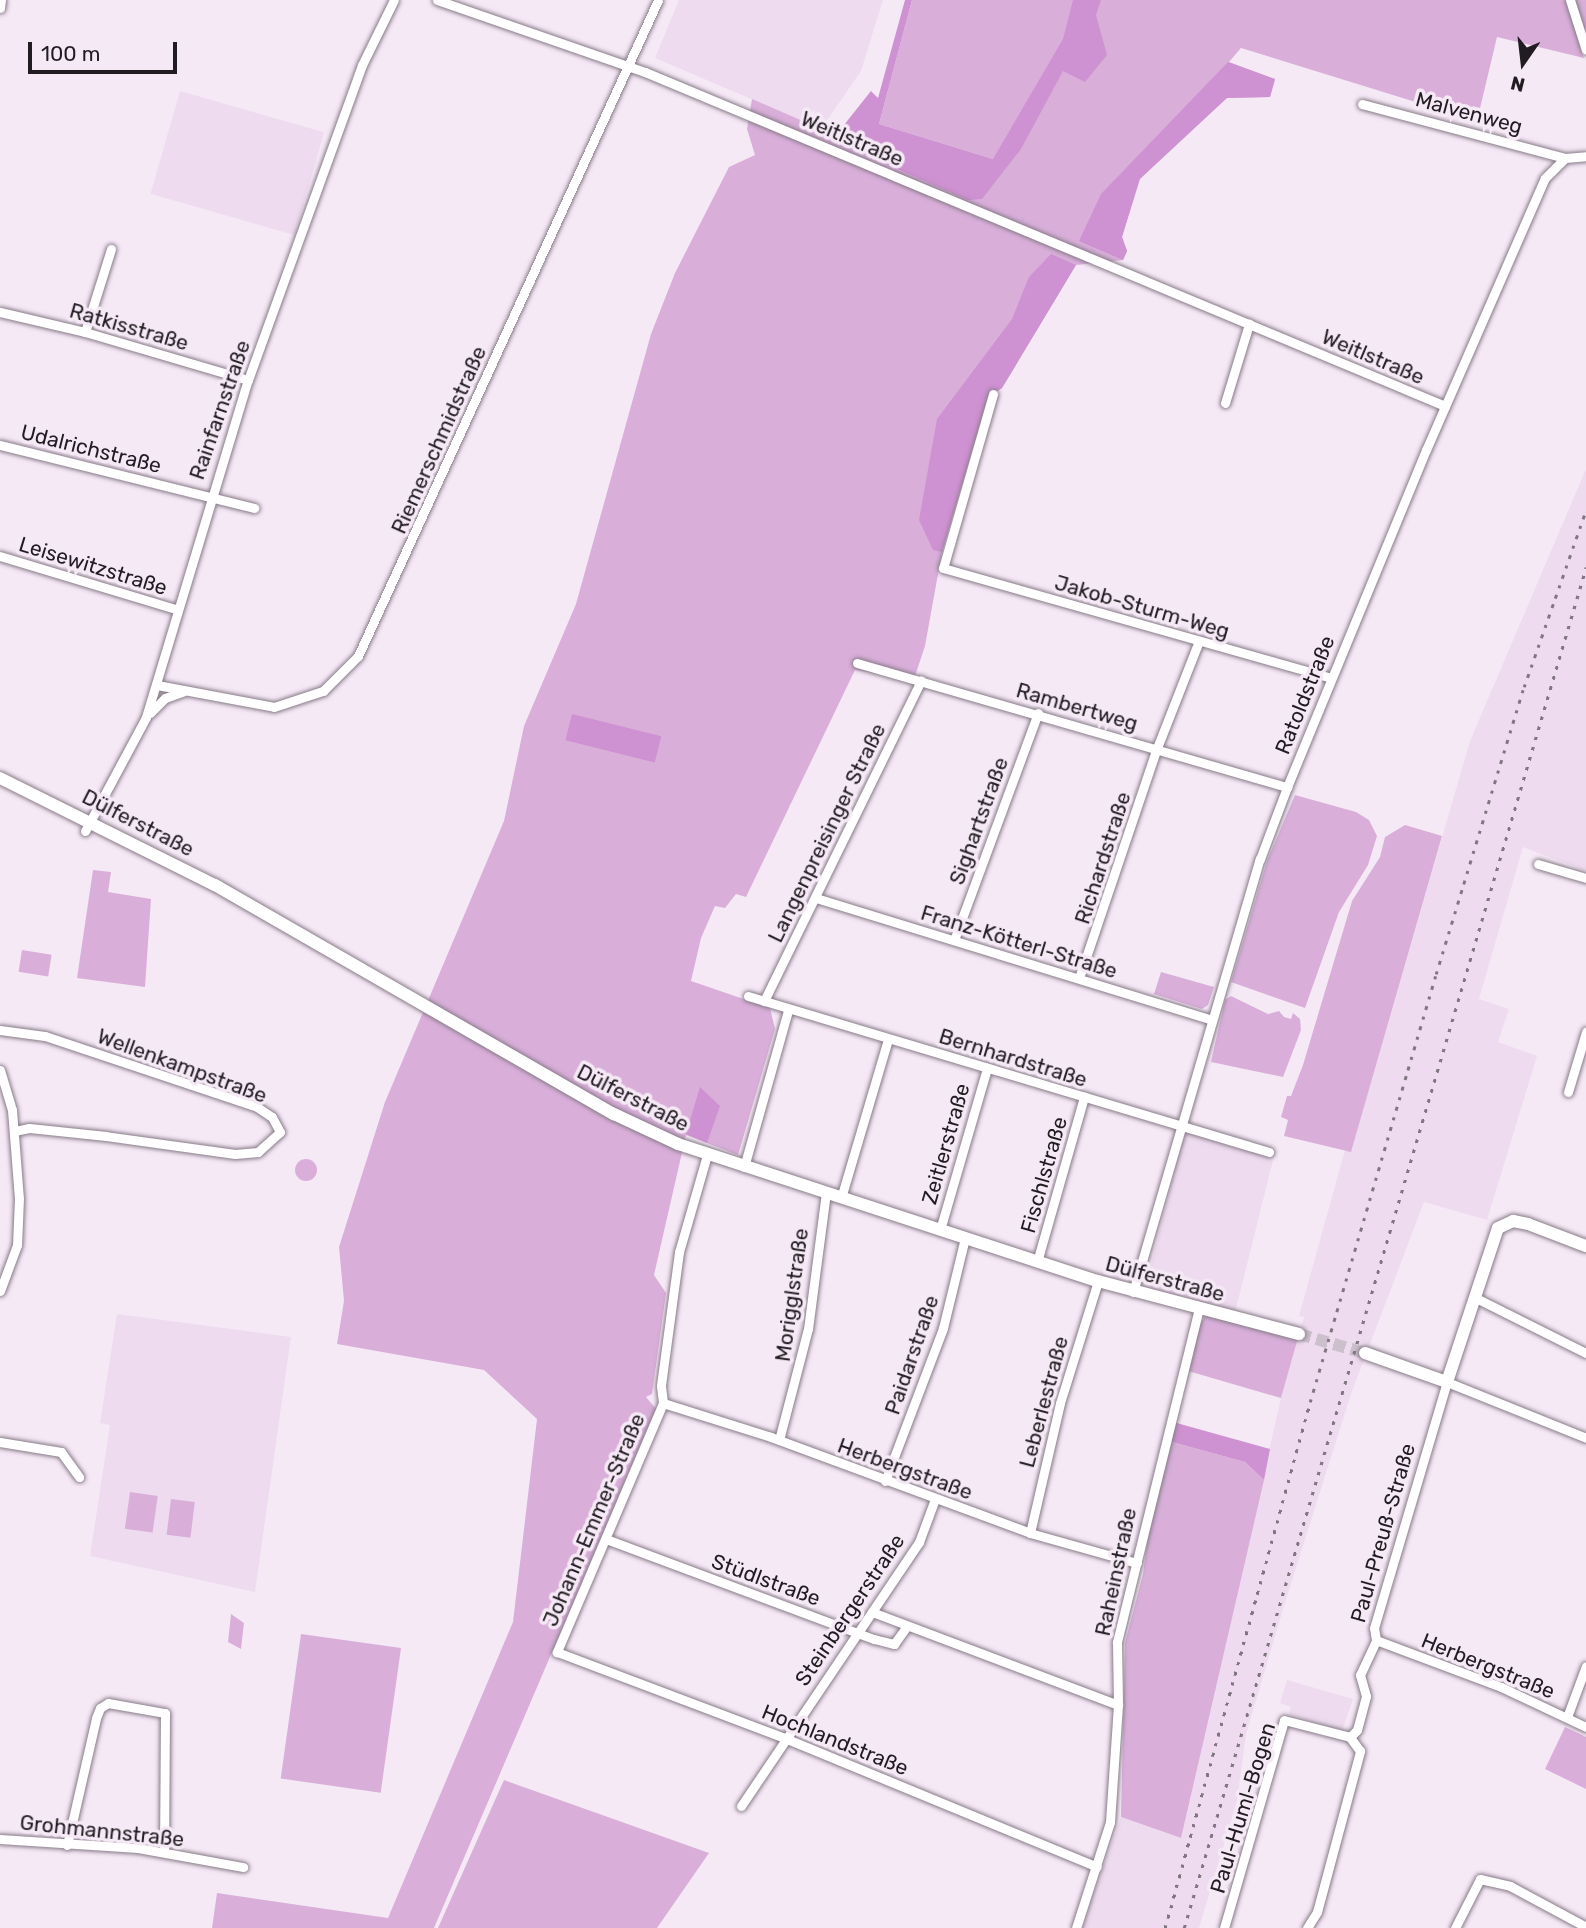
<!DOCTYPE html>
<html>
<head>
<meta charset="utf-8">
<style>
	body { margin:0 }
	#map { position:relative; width:1586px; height:1928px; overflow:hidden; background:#f6e9f6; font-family:Rubik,sans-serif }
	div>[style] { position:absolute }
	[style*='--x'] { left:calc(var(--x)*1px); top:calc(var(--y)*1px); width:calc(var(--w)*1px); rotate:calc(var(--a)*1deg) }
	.built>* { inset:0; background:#eedbef; transform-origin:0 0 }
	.green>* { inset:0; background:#d9afda; transform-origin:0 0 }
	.round { border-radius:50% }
	.forest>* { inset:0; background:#ce91d1; transform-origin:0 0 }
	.secondary-tunnel>* { height:12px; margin-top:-6px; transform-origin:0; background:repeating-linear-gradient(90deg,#cbc0cb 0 12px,transparent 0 18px) }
	.roads { filter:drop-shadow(0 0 2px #877b88) drop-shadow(0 0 2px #877b88) }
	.street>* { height:9px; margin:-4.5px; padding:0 4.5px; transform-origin:4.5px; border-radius:4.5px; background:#fff }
	.secondary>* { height:12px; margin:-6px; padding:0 6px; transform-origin:6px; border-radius:6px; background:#fff }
	.rail>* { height:2.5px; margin-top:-1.25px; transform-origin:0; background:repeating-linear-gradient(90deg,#7f767f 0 3.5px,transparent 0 10.5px) }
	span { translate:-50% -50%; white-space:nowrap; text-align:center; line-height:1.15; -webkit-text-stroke:7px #f6e9f6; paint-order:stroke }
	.street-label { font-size:21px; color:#211c21 }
	.north { position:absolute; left:1488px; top:28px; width:70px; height:70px; -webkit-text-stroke:5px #f6e9f6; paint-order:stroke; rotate:194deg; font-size:19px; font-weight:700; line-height:28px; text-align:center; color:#211c21 }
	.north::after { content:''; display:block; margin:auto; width:24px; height:32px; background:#211c21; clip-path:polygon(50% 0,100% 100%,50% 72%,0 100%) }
	.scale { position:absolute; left:28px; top:42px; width:149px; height:32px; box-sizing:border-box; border:4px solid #211c21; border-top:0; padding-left:9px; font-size:21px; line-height:24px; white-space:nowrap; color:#211c21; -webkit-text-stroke:5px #f6e9f6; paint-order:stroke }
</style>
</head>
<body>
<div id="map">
	<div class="built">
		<i style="clip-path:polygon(679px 0,883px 0,861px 71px,821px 129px,655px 58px)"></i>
		<i style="left:180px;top:91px;width:150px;height:107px;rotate:16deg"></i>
		<i style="clip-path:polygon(1586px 469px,1586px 871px,1523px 847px,1479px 999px,1509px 1009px,1498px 1042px,1537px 1056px,1487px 1220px,1424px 1202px,1351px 1394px,1284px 1606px,1246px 1734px,1237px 1801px,1199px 1928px,1082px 1928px,1121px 1817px,1180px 1838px,1281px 1398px,1304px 1317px,1299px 1316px,1302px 1305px,1345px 1150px,1351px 1151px,1470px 741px)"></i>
		<i style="left:1185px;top:1129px;width:93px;height:170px;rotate:14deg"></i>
		<i style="clip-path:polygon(117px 1314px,291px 1337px,255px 1592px,90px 1556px,110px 1425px,100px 1423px)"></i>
		<i style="clip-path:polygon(1287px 1680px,1353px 1699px,1342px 1731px,1289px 1714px,1291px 1707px,1280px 1703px)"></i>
	</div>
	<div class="green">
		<i style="clip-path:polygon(912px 0,1586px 0,1586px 26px,1580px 48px,1584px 58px,1497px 37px,1477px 121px,1241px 48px,1229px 62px,1275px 79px,1270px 97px,1227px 98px,1194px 126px,1139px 179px,1122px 237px,1127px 251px,1123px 260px,1076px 265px,1002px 388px,988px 397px,942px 552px,925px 646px,914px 679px,855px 670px,746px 897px,736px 894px,725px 908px,715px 906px,701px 938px,691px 981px,770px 1008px,775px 1029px,738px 1155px,686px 1135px,654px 1275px,666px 1293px,652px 1394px,646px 1397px,656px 1409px,434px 1928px,212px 1928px,217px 1893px,388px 1918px,513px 1622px,537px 1419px,484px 1370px,337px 1344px,344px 1301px,339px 1247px,385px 1102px,504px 821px,524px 726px,576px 604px,651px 334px,675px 273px,729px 167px,755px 155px,747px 129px,752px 99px,973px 195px,993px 159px,879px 124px)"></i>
		<i style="clip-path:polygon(1295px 795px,1356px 812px,1369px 820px,1377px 836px,1368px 865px,1339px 912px,1305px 1008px,1231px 982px,1267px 861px)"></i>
		<i style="clip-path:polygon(1405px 825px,1442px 836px,1351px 1152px,1284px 1136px,1288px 1120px,1281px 1117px,1287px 1096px,1291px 1096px,1303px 1065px,1352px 901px,1380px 857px,1385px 837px)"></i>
		<i style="clip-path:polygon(93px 870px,111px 872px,108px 892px,151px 899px,145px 987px,77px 978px)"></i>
		<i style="left:22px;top:950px;width:30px;height:22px;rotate:9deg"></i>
		<i style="clip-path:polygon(1161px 972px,1214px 987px,1208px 1005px,1202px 1009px,1154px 994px)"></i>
		<i style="clip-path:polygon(1231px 996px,1268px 1014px,1279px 1011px,1284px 1017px,1291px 1019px,1293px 1013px,1300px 1019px,1301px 1030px,1283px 1077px,1211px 1062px,1225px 1000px)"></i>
		<i class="round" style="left:295px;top:1159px;width:22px;height:22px"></i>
		<i style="clip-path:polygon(1206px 1316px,1298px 1338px,1281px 1398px,1188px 1371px,1199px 1325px)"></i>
		<i style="clip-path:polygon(1172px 1442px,1245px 1462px,1264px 1480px,1181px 1838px,1121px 1817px,1125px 1643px,1143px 1574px,1151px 1513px)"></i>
		<i style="left:130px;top:1492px;width:28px;height:37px;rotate:8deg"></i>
		<i style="left:171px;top:1499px;width:24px;height:36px;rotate:7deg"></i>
		<i style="clip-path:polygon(231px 1614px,244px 1623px,241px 1649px,228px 1642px)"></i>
		<i style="left:301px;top:1634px;width:101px;height:146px;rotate:8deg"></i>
		<i style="clip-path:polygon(1565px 1727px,1586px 1737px,1586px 1789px,1545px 1769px)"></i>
		<i style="clip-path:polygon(504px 1780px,709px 1853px,657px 1928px,438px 1928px)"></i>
	</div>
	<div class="forest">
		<i style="clip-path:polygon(905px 0,912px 0,879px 124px,993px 159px,1063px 39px,1073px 0,1101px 0,1096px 15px,1107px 55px,1085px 82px,1063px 71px,1021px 149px,982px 199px,968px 200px,832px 140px,871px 91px,878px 98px)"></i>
		<i style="clip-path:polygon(1228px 62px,1275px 79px,1270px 97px,1227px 98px,1140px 179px,1122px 237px,1127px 251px,1123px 260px,1079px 241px,1101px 194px)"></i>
		<i style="clip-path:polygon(1051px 254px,1076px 265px,1002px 388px,988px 397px,942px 552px,933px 550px,919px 520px,937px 419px,1012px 319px,1029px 277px)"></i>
		<i style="left:572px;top:714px;width:92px;height:27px;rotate:14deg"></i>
		<i style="clip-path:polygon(700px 1087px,720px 1106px,707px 1143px,686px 1134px)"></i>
		<i style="clip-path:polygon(1173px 1422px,1270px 1449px,1264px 1480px,1245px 1462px,1172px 1442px)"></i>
	</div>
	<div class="secondary-tunnel">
		<i style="--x:1299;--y:1334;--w:69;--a:16.1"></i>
	</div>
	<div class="roads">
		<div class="street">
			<i style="--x:437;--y:0;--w:220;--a:19.1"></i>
			<i style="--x:645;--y:72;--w:867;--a:22.66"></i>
			<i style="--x:1570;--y:0;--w:52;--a:72.3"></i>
			<i style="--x:0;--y:8;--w:8;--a:-83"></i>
			<i style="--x:1362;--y:104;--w:210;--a:14.9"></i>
			<i style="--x:0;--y:312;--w:87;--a:13.2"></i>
			<i style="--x:85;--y:332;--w:170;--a:16.4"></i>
			<i style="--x:85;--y:332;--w:87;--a:-72.6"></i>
			<i style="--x:993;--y:394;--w:181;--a:106"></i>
			<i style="--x:943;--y:568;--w:403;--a:15.8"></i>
			<i style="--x:1225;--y:403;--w:83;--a:-73.1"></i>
			<i style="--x:0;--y:445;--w:262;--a:13.9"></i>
			<i style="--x:0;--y:556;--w:184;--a:16.8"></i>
			<i style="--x:857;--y:663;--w:448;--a:16.1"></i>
			<i style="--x:157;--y:685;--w:119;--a:10.6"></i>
			<i style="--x:274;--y:707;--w:52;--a:-18.1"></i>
			<i style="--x:323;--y:691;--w:49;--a:-45"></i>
			<i style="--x:358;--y:656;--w:721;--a:-65.42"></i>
			<i style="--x:150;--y:713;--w:21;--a:-45"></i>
			<i style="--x:165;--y:698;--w:20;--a:-20"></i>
			<i style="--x:85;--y:831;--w:129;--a:-61.8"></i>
			<i style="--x:146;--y:717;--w:352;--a:-73.2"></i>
			<i style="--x:248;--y:380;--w:335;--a:-70.1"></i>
			<i style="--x:362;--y:65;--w:72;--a:-63.8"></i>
			<i style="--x:1538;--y:864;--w:50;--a:16.3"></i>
			<i style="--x:816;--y:898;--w:414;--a:17.1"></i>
			<i style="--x:954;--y:940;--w:242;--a:-69.7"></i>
			<i style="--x:1079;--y:978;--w:243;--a:-71.3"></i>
			<i style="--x:1157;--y:748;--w:115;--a:-68.6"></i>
			<i style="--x:748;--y:996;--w:544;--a:16.67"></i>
			<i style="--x:764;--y:1001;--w:357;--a:-63.9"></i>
			<i style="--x:0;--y:1030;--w:45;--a:7.6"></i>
			<i style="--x:45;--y:1036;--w:224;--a:18.5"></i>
			<i style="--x:257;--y:1107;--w:18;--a:34"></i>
			<i style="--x:272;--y:1117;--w:17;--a:62"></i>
			<i style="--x:280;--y:1132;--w:30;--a:138"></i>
			<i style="--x:258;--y:1152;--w:23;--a:175"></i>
			<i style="--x:235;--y:1154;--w:130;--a:-172.1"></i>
			<i style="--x:106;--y:1136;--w:77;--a:-174.1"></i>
			<i style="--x:29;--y:1128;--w:14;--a:168"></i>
			<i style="--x:0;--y:1070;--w:42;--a:73.3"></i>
			<i style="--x:12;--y:1110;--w:88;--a:85.5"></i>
			<i style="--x:19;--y:1198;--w:47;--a:92.4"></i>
			<i style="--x:17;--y:1245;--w:49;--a:110.3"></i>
			<i style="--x:1568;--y:1092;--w:63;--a:-73.3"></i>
			<i style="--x:707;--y:1155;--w:101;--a:106.1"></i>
			<i style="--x:679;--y:1252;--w:135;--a:97.7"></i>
			<i style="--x:661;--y:1386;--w:17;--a:83"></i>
			<i style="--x:663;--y:1403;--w:271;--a:113.1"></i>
			<i style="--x:557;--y:1652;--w:246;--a:20.7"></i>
			<i style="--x:787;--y:1739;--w:335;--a:22.4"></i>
			<i style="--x:744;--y:1167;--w:163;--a:-74.3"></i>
			<i style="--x:841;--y:1198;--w:166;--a:-73.5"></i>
			<i style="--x:940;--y:1230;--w:169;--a:-73.8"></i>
			<i style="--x:1037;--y:1262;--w:172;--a:-74.1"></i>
			<i style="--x:1133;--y:1292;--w:451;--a:-73.7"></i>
			<i style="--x:1260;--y:859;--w:77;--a:-69.4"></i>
			<i style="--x:1287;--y:787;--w:365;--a:-67.6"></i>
			<i style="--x:1426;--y:450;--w:297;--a:-66.4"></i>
			<i style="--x:1545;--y:178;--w:28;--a:-45"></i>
			<i style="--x:1565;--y:158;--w:21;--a:-5"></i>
			<i style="--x:1474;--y:1297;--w:125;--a:26.6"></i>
			<i style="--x:663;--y:1403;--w:113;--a:17.5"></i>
			<i style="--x:771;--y:1437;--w:276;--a:20.3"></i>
			<i style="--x:1030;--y:1533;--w:111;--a:15.7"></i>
			<i style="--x:779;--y:1440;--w:115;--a:-75.4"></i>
			<i style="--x:808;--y:1329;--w:137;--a:-82.5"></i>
			<i style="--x:0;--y:1442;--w:62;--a:9.3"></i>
			<i style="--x:61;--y:1452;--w:31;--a:54"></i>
			<i style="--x:885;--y:1481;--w:164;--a:-69.2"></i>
			<i style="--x:943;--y:1328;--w:93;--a:-76.3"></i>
			<i style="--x:1030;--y:1533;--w:133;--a:-77"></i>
			<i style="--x:1060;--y:1403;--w:128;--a:-72.7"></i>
			<i style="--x:606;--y:1539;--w:286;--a:20.5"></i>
			<i style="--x:874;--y:1639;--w:21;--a:14"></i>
			<i style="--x:894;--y:1644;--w:22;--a:-54"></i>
			<i style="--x:872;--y:1612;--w:263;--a:20.7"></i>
			<i style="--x:1376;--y:1640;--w:12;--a:-99"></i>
			<i style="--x:1374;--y:1628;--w:257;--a:-73.5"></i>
			<i style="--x:1447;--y:1382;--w:150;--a:21.9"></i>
			<i style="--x:1376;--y:1640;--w:134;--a:20.6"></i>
			<i style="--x:1501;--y:1687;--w:94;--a:25.2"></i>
			<i style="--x:1567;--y:1717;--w:54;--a:-69.6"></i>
			<i style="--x:1350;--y:1737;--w:10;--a:-45"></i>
			<i style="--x:1357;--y:1730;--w:35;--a:-75"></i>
			<i style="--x:1366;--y:1696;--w:22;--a:-106"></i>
			<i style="--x:1360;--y:1675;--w:38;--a:-65"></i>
			<i style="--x:741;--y:1806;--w:318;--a:-56"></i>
			<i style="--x:919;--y:1542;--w:46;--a:-69.6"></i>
			<i style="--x:0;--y:1839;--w:138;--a:3.7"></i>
			<i style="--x:138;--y:1848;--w:107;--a:10.3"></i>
			<i style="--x:67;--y:1845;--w:130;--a:-77.1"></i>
			<i style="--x:96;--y:1718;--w:11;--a:-68"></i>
			<i style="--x:100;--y:1708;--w:9;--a:-32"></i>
			<i style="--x:108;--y:1703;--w:58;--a:10"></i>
			<i style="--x:165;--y:1713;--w:139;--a:90.4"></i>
			<i style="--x:1076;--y:1928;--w:111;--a:-72.2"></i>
			<i style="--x:1110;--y:1822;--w:117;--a:-86.1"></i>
			<i style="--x:1118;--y:1705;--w:63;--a:-90.9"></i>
			<i style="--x:1117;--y:1642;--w:343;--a:-76.2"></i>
			<i style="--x:1224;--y:1928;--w:216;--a:-73.9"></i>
			<i style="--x:1284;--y:1720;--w:68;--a:14.4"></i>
			<i style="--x:1307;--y:1928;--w:19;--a:-58"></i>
			<i style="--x:1317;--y:1912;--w:167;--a:-75"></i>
			<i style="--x:1360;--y:1751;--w:17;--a:-126"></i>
			<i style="--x:1455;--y:1928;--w:55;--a:-63"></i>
			<i style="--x:1480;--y:1879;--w:31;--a:13"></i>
			<i style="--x:1510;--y:1886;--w:86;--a:28.3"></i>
		</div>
		<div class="secondary">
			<i style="--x:0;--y:778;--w:240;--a:26.5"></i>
			<i style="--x:215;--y:885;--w:460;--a:29.9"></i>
			<i style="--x:614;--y:1114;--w:71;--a:25.1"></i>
			<i style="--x:678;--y:1144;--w:442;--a:18.1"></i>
			<i style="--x:1098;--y:1281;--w:208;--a:14.8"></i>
			<i style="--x:1365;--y:1353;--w:87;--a:19.5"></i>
			<i style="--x:1447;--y:1382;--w:162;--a:-71.7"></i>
			<i style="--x:1498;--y:1228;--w:17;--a:-25"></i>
			<i style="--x:1513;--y:1221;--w:15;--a:11"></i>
			<i style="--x:1528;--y:1224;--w:62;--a:20.8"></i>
		</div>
	</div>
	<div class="rail">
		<i style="--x:1165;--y:1928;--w:546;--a:-74.59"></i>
		<i style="--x:1310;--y:1402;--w:446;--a:-73.6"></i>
		<i style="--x:1436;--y:974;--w:300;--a:-73"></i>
		<i style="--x:1524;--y:687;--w:188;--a:-70.7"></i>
		<i style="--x:1184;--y:1928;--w:1419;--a:-73.54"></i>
	</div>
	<div class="street-label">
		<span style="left:1469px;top:113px;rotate:15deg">Malvenweg</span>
		<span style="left:852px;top:139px;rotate:23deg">Weitlstraße</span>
		<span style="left:129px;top:327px;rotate:16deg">Ratkisstraße</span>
		<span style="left:1373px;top:357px;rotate:23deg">Weitlstraße</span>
		<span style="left:220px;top:410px;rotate:-71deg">Rainfarnstraße</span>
		<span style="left:439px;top:440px;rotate:-66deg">Riemerschmidstraße</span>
		<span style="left:91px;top:449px;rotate:14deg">Udalrichstraße</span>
		<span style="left:93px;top:566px;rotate:17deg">Leisewitzstraße</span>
		<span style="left:1142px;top:607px;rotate:16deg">Jakob-Sturm-Weg</span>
		<span style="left:1305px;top:695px;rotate:-68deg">Ratoldstraße</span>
		<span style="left:1077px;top:707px;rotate:16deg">Rambertweg</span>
		<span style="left:979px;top:821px;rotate:-70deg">Sighartstraße</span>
		<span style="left:138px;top:823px;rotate:27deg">Dülferstraße</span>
		<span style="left:827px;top:833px;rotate:-64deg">Langenpreisinger Straße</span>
		<span style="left:1103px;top:858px;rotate:-72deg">Richardstraße</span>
		<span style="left:1019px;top:942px;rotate:17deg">Franz-Kötterl-Straße</span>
		<span style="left:1013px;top:1058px;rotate:17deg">Bernhardstraße</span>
		<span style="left:182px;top:1066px;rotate:20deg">Wellenkampstraße</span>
		<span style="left:633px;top:1098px;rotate:27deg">Dülferstraße</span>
		<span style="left:946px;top:1144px;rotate:-74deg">Zeitlerstraße</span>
		<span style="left:1044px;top:1175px;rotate:-74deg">Fischlstraße</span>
		<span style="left:1165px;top:1279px;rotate:15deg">Dülferstraße</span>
		<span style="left:792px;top:1295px;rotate:-82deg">Morigglstraße</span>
		<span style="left:912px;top:1355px;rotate:-71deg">Paidarstraße</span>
		<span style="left:1044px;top:1402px;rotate:-75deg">Leberlestraße</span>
		<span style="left:905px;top:1469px;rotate:20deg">Herbergstraße</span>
		<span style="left:594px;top:1520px;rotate:-67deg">Johann-Emmer-Straße</span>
		<span style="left:1383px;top:1533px;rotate:-74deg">Paul-Preuß-Straße</span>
		<span style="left:1116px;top:1572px;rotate:-78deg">Raheinstraße</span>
		<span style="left:766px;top:1580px;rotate:20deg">Stüdlstraße</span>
		<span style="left:850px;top:1610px;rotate:-56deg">Steinbergerstraße</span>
		<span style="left:1488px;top:1666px;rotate:22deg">Herbergstraße</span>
		<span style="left:835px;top:1740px;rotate:22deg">Hochlandstraße</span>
		<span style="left:1243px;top:1808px;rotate:-73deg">Paul-Huml-Bogen</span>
		<span style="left:102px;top:1831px;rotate:6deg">Grohmannstraße</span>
	</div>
	<div class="north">N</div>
	<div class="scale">100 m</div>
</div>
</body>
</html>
